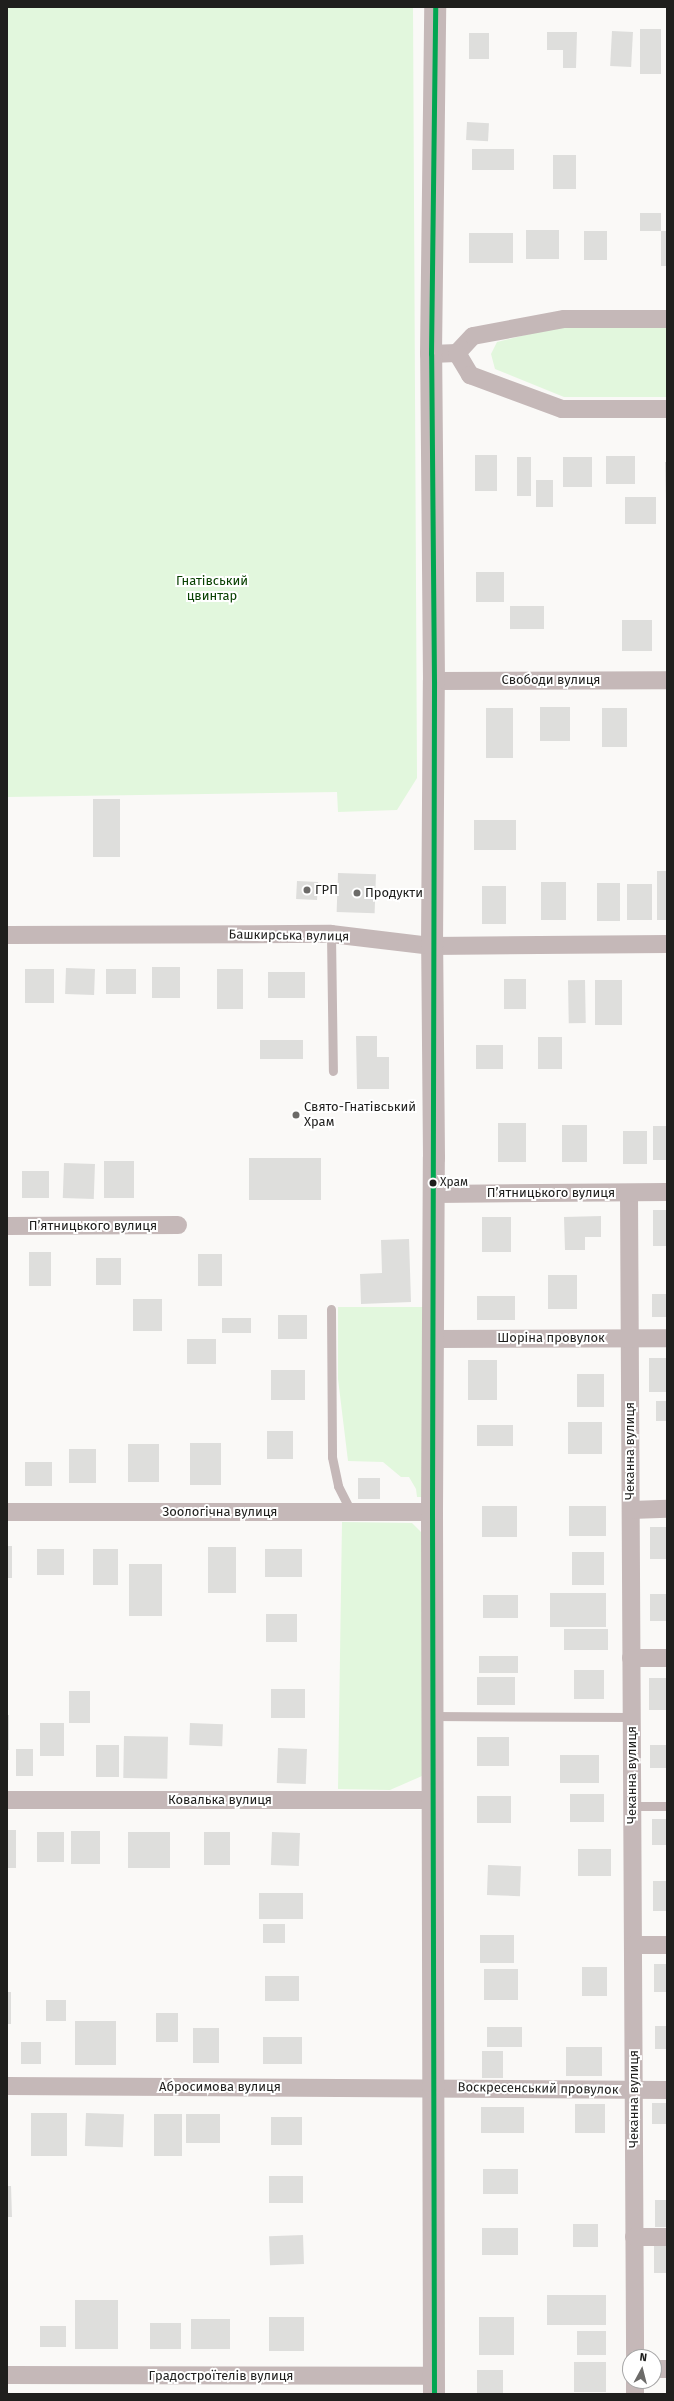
<!DOCTYPE html>
<html>
<head>
<meta charset="utf-8">
<style>
	body { margin:0 }
	#map { position:relative; width:674px; height:2401px; overflow:hidden; background:#faf9f7; font-family:"Fira Sans",sans-serif }
	div>[style] { position:absolute }
	[style*='--x'] { left:calc(var(--x)*1px); top:calc(var(--y)*1px); width:calc(var(--w)*1px); rotate:calc(var(--a)*1deg) }
	.green>* { inset:0; background:#e2f7dd }
	.building>* { inset:0; background:#dededc; transform-origin:0 0 }
	.service>* { height:9px; margin:-4.5px; padding:0 4.5px; transform-origin:4.5px; border-radius:4.5px; background:#c5b8b8 }
	.minor>* { height:18px; margin:-9px; padding:0 9px; transform-origin:9px; border-radius:9px; background:#c5b8b8 }
	.tertiary>* { height:22px; margin:-11px; padding:0 11px; transform-origin:11px; border-radius:11px; background:#c5b8b8 }
	.bus-1>* { height:5px; margin:-2.5px; padding:0 2.5px; transform-origin:2.5px; border-radius:2.5px; background:#00a651 }
	.dots>* { width:11px; height:11px; translate:-50% -50%; box-sizing:border-box; border:2px solid #fff; border-radius:50% }
	span { translate:-50% -50%; white-space:nowrap; text-align:center; line-height:1.15; -webkit-text-stroke:4px #fff; paint-order:stroke }
	.bus-label { font-size:12px; color:#1f1f1d }
	.left { translate:0 -50%; text-align:left }
	.park-label { font-size:13px; color:#094102 }
	.street-label { font-size:13px; color:#1f1f1d }
	.poi-label { font-size:13px; color:#1f1f1d }
	.frame { position:absolute; inset:0; border:8px solid #1f1f1d; pointer-events:none }
	.north { position:absolute; left:622px; top:2349px; width:40px; height:40px; box-sizing:border-box; background:#fff; border:1px solid #a5a5a5; border-radius:50%; rotate:7deg; font-size:11px; font-weight:700; line-height:16px; text-align:center; color:#1f1f1d }
	.north::after { content:''; display:block; margin:auto; width:14px; height:18px; background:#6c6b69; clip-path:polygon(50% 0,100% 100%,50% 72%,0 100%) }
</style>
</head>
<body>
<div id="map">
	<div class="green">
		<i style="clip-path:polygon(7px 7px,413px 7px,417px 778px,397px 810px,338px 812px,337px 792px,7px 797px)"></i>
		<i style="clip-path:polygon(566px 325px,667px 325px,667px 397px,564px 397px,495px 369px,491px 354px,497px 342px)"></i>
		<i style="clip-path:polygon(338px 1307px,425px 1307px,425px 1497px,417px 1497px,416px 1489px,409px 1477px,401px 1477px,383px 1462px,348px 1461px,338px 1379px)"></i>
		<i style="clip-path:polygon(342px 1522px,412px 1523px,426px 1537px,422px 1776px,390px 1790px,338px 1789px)"></i>
	</div>
	<div class="building">
		<i style="left:640px;top:29px;width:21px;height:45px"></i>
		<i style="left:612px;top:31px;width:21px;height:35px;rotate:3deg"></i>
		<i style="clip-path:polygon(547px 32px,577px 32px,576px 68px,563px 68px,563px 50px,547px 50px)"></i>
		<i style="left:469px;top:33px;width:20px;height:26px"></i>
		<i style="left:467px;top:122px;width:22px;height:18px;rotate:3deg"></i>
		<i style="left:472px;top:149px;width:42px;height:21px"></i>
		<i style="left:553px;top:155px;width:23px;height:34px"></i>
		<i style="left:640px;top:213px;width:21px;height:18px"></i>
		<i style="left:526px;top:230px;width:33px;height:29px"></i>
		<i style="left:584px;top:231px;width:23px;height:29px"></i>
		<i style="left:661px;top:231px;width:6px;height:35px"></i>
		<i style="left:469px;top:233px;width:44px;height:30px"></i>
		<i style="left:475px;top:455px;width:22px;height:36px"></i>
		<i style="left:606px;top:456px;width:29px;height:28px"></i>
		<i style="left:517px;top:457px;width:14px;height:39px"></i>
		<i style="left:592px;top:457px;width:30px;height:29px;rotate:90deg"></i>
		<i style="clip-path:polygon(665px 462px,667px 462px,667px 501px,666px 501px)"></i>
		<i style="left:553px;top:480px;width:27px;height:17px;rotate:90deg"></i>
		<i style="left:625px;top:497px;width:31px;height:27px"></i>
		<i style="left:476px;top:572px;width:28px;height:30px"></i>
		<i style="left:510px;top:606px;width:34px;height:23px"></i>
		<i style="left:622px;top:620px;width:30px;height:31px"></i>
		<i style="left:540px;top:707px;width:30px;height:34px"></i>
		<i style="left:486px;top:708px;width:27px;height:50px"></i>
		<i style="left:602px;top:708px;width:25px;height:39px"></i>
		<i style="left:93px;top:799px;width:27px;height:58px"></i>
		<i style="left:474px;top:820px;width:42px;height:30px"></i>
		<i style="left:667px;top:871px;width:49px;height:10px;rotate:90deg"></i>
		<i style="left:338px;top:873px;width:38px;height:39px;rotate:2deg"></i>
		<i style="left:297px;top:881px;width:21px;height:18px;rotate:3deg"></i>
		<i style="left:541px;top:882px;width:25px;height:38px"></i>
		<i style="left:597px;top:883px;width:23px;height:38px"></i>
		<i style="left:627px;top:884px;width:25px;height:36px"></i>
		<i style="left:482px;top:886px;width:24px;height:38px"></i>
		<i style="left:152px;top:967px;width:28px;height:31px"></i>
		<i style="left:66px;top:968px;width:29px;height:26px;rotate:2deg"></i>
		<i style="left:25px;top:969px;width:29px;height:34px"></i>
		<i style="left:106px;top:969px;width:30px;height:25px"></i>
		<i style="left:217px;top:969px;width:26px;height:40px"></i>
		<i style="left:268px;top:972px;width:37px;height:26px"></i>
		<i style="left:504px;top:979px;width:22px;height:30px"></i>
		<i style="left:585px;top:980px;width:43px;height:17px;rotate:89deg"></i>
		<i style="left:622px;top:980px;width:45px;height:27px;rotate:90deg"></i>
		<i style="clip-path:polygon(356px 1036px,377px 1036px,377px 1057px,389px 1057px,389px 1089px,357px 1089px)"></i>
		<i style="left:538px;top:1037px;width:24px;height:32px"></i>
		<i style="left:260px;top:1040px;width:43px;height:19px"></i>
		<i style="left:476px;top:1045px;width:27px;height:24px"></i>
		<i style="left:498px;top:1123px;width:28px;height:39px"></i>
		<i style="left:562px;top:1125px;width:25px;height:37px"></i>
		<i style="left:653px;top:1126px;width:14px;height:34px"></i>
		<i style="left:623px;top:1131px;width:24px;height:33px"></i>
		<i style="left:249px;top:1158px;width:72px;height:42px"></i>
		<i style="left:104px;top:1161px;width:30px;height:37px"></i>
		<i style="left:64px;top:1163px;width:31px;height:35px;rotate:2deg"></i>
		<i style="left:22px;top:1171px;width:27px;height:27px"></i>
		<i style="left:653px;top:1210px;width:14px;height:36px"></i>
		<i style="clip-path:polygon(601px 1216px,601px 1237px,585px 1237px,585px 1250px,565px 1250px,564px 1217px)"></i>
		<i style="left:482px;top:1217px;width:29px;height:35px"></i>
		<i style="clip-path:polygon(409px 1239px,411px 1302px,361px 1304px,360px 1274px,382px 1273px,381px 1240px)"></i>
		<i style="left:29px;top:1252px;width:22px;height:34px"></i>
		<i style="left:198px;top:1254px;width:24px;height:32px"></i>
		<i style="left:96px;top:1258px;width:25px;height:27px"></i>
		<i style="left:548px;top:1275px;width:29px;height:34px"></i>
		<i style="left:652px;top:1294px;width:15px;height:23px"></i>
		<i style="left:477px;top:1296px;width:38px;height:24px"></i>
		<i style="left:133px;top:1299px;width:29px;height:32px"></i>
		<i style="left:278px;top:1315px;width:29px;height:24px"></i>
		<i style="left:222px;top:1318px;width:29px;height:15px"></i>
		<i style="left:187px;top:1339px;width:29px;height:25px"></i>
		<i style="left:649px;top:1358px;width:18px;height:34px"></i>
		<i style="left:468px;top:1360px;width:29px;height:40px"></i>
		<i style="left:271px;top:1370px;width:34px;height:30px"></i>
		<i style="left:577px;top:1374px;width:27px;height:33px"></i>
		<i style="left:656px;top:1401px;width:11px;height:20px"></i>
		<i style="left:568px;top:1422px;width:34px;height:32px"></i>
		<i style="left:477px;top:1425px;width:36px;height:21px"></i>
		<i style="left:267px;top:1431px;width:26px;height:28px"></i>
		<i style="left:190px;top:1443px;width:31px;height:42px"></i>
		<i style="left:128px;top:1444px;width:31px;height:38px"></i>
		<i style="left:69px;top:1449px;width:27px;height:34px"></i>
		<i style="left:25px;top:1462px;width:27px;height:24px"></i>
		<i style="left:358px;top:1478px;width:22px;height:21px"></i>
		<i style="left:482px;top:1506px;width:35px;height:31px"></i>
		<i style="left:606px;top:1506px;width:30px;height:37px;rotate:90deg"></i>
		<i style="left:667px;top:1527px;width:32px;height:17px;rotate:90deg"></i>
		<i style="left:7px;top:1546px;width:5px;height:32px"></i>
		<i style="left:208px;top:1547px;width:28px;height:46px"></i>
		<i style="left:37px;top:1549px;width:27px;height:26px"></i>
		<i style="left:93px;top:1549px;width:25px;height:36px"></i>
		<i style="left:265px;top:1549px;width:37px;height:28px"></i>
		<i style="left:572px;top:1552px;width:32px;height:33px"></i>
		<i style="left:129px;top:1564px;width:33px;height:52px"></i>
		<i style="left:606px;top:1593px;width:34px;height:56px;rotate:90deg"></i>
		<i style="left:650px;top:1594px;width:17px;height:27px"></i>
		<i style="left:483px;top:1595px;width:35px;height:23px"></i>
		<i style="left:266px;top:1614px;width:31px;height:28px"></i>
		<i style="left:564px;top:1629px;width:44px;height:21px"></i>
		<i style="left:479px;top:1656px;width:39px;height:17px"></i>
		<i style="left:574px;top:1670px;width:30px;height:29px"></i>
		<i style="left:477px;top:1677px;width:38px;height:28px"></i>
		<i style="left:649px;top:1678px;width:18px;height:32px"></i>
		<i style="left:271px;top:1689px;width:34px;height:29px"></i>
		<i style="left:69px;top:1691px;width:21px;height:32px"></i>
		<i style="left:7px;top:1715px;width:2px;height:35px"></i>
		<i style="left:40px;top:1723px;width:24px;height:33px"></i>
		<i style="left:190px;top:1723px;width:33px;height:22px;rotate:2deg"></i>
		<i style="left:124px;top:1736px;width:44px;height:42px;rotate:1deg"></i>
		<i style="left:477px;top:1737px;width:32px;height:29px"></i>
		<i style="left:96px;top:1745px;width:23px;height:32px"></i>
		<i style="left:650px;top:1745px;width:17px;height:23px"></i>
		<i style="left:278px;top:1748px;width:29px;height:35px;rotate:2deg"></i>
		<i style="left:16px;top:1749px;width:17px;height:27px"></i>
		<i style="left:560px;top:1755px;width:39px;height:28px"></i>
		<i style="left:570px;top:1794px;width:34px;height:28px"></i>
		<i style="left:477px;top:1796px;width:34px;height:27px"></i>
		<i style="left:652px;top:1819px;width:15px;height:26px"></i>
		<i style="left:7px;top:1830px;width:9px;height:38px"></i>
		<i style="left:71px;top:1831px;width:29px;height:33px"></i>
		<i style="left:37px;top:1832px;width:27px;height:30px"></i>
		<i style="left:128px;top:1832px;width:42px;height:36px"></i>
		<i style="left:204px;top:1832px;width:26px;height:33px"></i>
		<i style="left:272px;top:1832px;width:28px;height:33px;rotate:2deg"></i>
		<i style="left:578px;top:1849px;width:33px;height:27px"></i>
		<i style="left:488px;top:1865px;width:33px;height:30px;rotate:2deg"></i>
		<i style="left:653px;top:1881px;width:14px;height:30px"></i>
		<i style="left:259px;top:1893px;width:44px;height:26px"></i>
		<i style="left:263px;top:1924px;width:22px;height:19px"></i>
		<i style="left:480px;top:1935px;width:34px;height:28px"></i>
		<i style="left:654px;top:1964px;width:13px;height:28px"></i>
		<i style="left:582px;top:1967px;width:25px;height:29px"></i>
		<i style="left:484px;top:1969px;width:34px;height:31px"></i>
		<i style="left:265px;top:1976px;width:34px;height:25px"></i>
		<i style="left:7px;top:1992px;width:4px;height:32px"></i>
		<i style="left:46px;top:2000px;width:20px;height:21px"></i>
		<i style="left:156px;top:2013px;width:22px;height:29px"></i>
		<i style="left:75px;top:2021px;width:41px;height:44px"></i>
		<i style="left:655px;top:2026px;width:12px;height:23px"></i>
		<i style="left:487px;top:2027px;width:35px;height:20px"></i>
		<i style="left:193px;top:2028px;width:26px;height:35px"></i>
		<i style="left:263px;top:2037px;width:39px;height:27px"></i>
		<i style="left:21px;top:2042px;width:20px;height:22px"></i>
		<i style="left:566px;top:2047px;width:36px;height:29px"></i>
		<i style="left:482px;top:2051px;width:21px;height:27px"></i>
		<i style="left:667px;top:2103px;width:21px;height:15px;rotate:90deg"></i>
		<i style="left:575px;top:2104px;width:30px;height:29px"></i>
		<i style="left:481px;top:2107px;width:43px;height:26px"></i>
		<i style="left:31px;top:2113px;width:36px;height:43px"></i>
		<i style="left:86px;top:2113px;width:38px;height:33px;rotate:2deg"></i>
		<i style="left:154px;top:2114px;width:28px;height:42px"></i>
		<i style="left:186px;top:2114px;width:34px;height:29px"></i>
		<i style="left:271px;top:2117px;width:31px;height:28px"></i>
		<i style="left:483px;top:2169px;width:35px;height:25px"></i>
		<i style="left:269px;top:2176px;width:34px;height:27px"></i>
		<i style="clip-path:polygon(7px 2186px,11px 2186px,12px 2217px,7px 2217px)"></i>
		<i style="left:655px;top:2200px;width:12px;height:27px"></i>
		<i style="left:573px;top:2224px;width:25px;height:23px"></i>
		<i style="left:482px;top:2228px;width:36px;height:27px"></i>
		<i style="left:303px;top:2235px;width:29px;height:34px;rotate:88deg"></i>
		<i style="left:667px;top:2246px;width:27px;height:13px;rotate:90deg"></i>
		<i style="left:606px;top:2295px;width:30px;height:59px;rotate:90deg"></i>
		<i style="left:75px;top:2300px;width:43px;height:49px"></i>
		<i style="left:269px;top:2317px;width:35px;height:34px"></i>
		<i style="left:479px;top:2317px;width:35px;height:38px"></i>
		<i style="left:191px;top:2319px;width:39px;height:30px"></i>
		<i style="left:150px;top:2323px;width:31px;height:26px"></i>
		<i style="left:40px;top:2326px;width:26px;height:21px"></i>
		<i style="left:577px;top:2331px;width:29px;height:24px"></i>
		<i style="left:574px;top:2362px;width:32px;height:30px"></i>
		<i style="left:477px;top:2370px;width:26px;height:24px"></i>
	</div>
	<div class="service">
		<i style="--x:331;--y:934;--w:137;--a:89.2"></i>
		<i style="--x:331;--y:1309;--w:148;--a:89.6"></i>
		<i style="--x:332;--y:1457;--w:30;--a:78"></i>
		<i style="--x:338;--y:1486;--w:29;--a:63"></i>
		<i style="--x:433;--y:1716;--w:199;--a:0.3"></i>
		<i style="--x:632;--y:1806;--w:35;--a:0"></i>
	</div>
	<div class="minor">
		<i style="--x:457;--y:353;--w:23;--a:-47"></i>
		<i style="--x:473;--y:336;--w:93;--a:-10.6"></i>
		<i style="--x:564;--y:319;--w:103;--a:0"></i>
		<i style="--x:431;--y:354;--w:26;--a:-2"></i>
		<i style="--x:457;--y:353;--w:26;--a:59"></i>
		<i style="--x:470;--y:375;--w:98;--a:20.3"></i>
		<i style="--x:562;--y:409;--w:105;--a:0"></i>
		<i style="--x:434;--y:681;--w:233;--a:-0.2"></i>
		<i style="--x:7;--y:935;--w:324;--a:-0.2"></i>
		<i style="--x:331;--y:934;--w:102;--a:6.8"></i>
		<i style="--x:432;--y:946;--w:235;--a:-0.5"></i>
		<i style="--x:629;--y:1193;--w:1164;--a:89.7"></i>
		<i style="--x:435;--y:1194;--w:232;--a:-0.5"></i>
		<i style="--x:7;--y:1226;--w:171;--a:-0.3"></i>
		<i style="--x:434;--y:1339;--w:233;--a:-0.2"></i>
		<i style="--x:631;--y:1510;--w:36;--a:-2"></i>
		<i style="--x:7;--y:1512;--w:425;--a:0"></i>
		<i style="--x:631;--y:1658;--w:36;--a:0"></i>
		<i style="--x:7;--y:1800;--w:426;--a:0"></i>
		<i style="--x:633;--y:1945;--w:34;--a:0"></i>
		<i style="--x:7;--y:2086;--w:660;--a:0.35"></i>
		<i style="--x:634;--y:2237;--w:33;--a:0"></i>
		<i style="--x:654;--y:2369;--w:13;--a:0"></i>
		<i style="--x:7;--y:2375;--w:427;--a:0.1"></i>
		<i style="--x:635;--y:2381;--w:13;--a:90"></i>
	</div>
	<div class="tertiary">
		<i style="--x:434;--y:2394;--w:882;--a:-90.13"></i>
		<i style="--x:432;--y:1512;--w:354;--a:-89.7"></i>
		<i style="--x:434;--y:1158;--w:212;--a:-90.5"></i>
		<i style="--x:432;--y:946;--w:265;--a:-89.6"></i>
		<i style="--x:434;--y:681;--w:327;--a:-90.5"></i>
		<i style="--x:431;--y:354;--w:347;--a:-89.3"></i>
	</div>
	<div class="bus-1">
		<i style="--x:434;--y:2394;--w:882;--a:-90.13"></i>
		<i style="--x:432;--y:1512;--w:831;--a:-89.86"></i>
		<i style="--x:434;--y:681;--w:327;--a:-90.5"></i>
		<i style="--x:431;--y:354;--w:347;--a:-89.3"></i>
	</div>
	<div class="dots">
		<i style="left:307px;top:890px;background:#6c6b69"></i>
		<i style="left:357px;top:893px;background:#6c6b69"></i>
		<i style="left:296px;top:1115px;background:#6c6b69"></i>
		<i style="left:433px;top:1183px;background:#1f1f1d"></i>
	</div>
	<div class="bus-label">
		<span class="left" style="left:440px;top:1183px">Храм</span>
	</div>
	<div class="park-label">
		<span style="left:212px;top:589px">Гнатівський<br>цвинтар</span>
	</div>
	<div class="street-label">
		<span style="left:551px;top:680px">Свободи вулиця</span>
		<span style="left:289px;top:936px;rotate:1deg">Башкирська вулиця</span>
		<span style="left:551px;top:1193px">П’ятницького вулиця</span>
		<span style="left:93px;top:1226px">П’ятницького вулиця</span>
		<span style="left:551px;top:1338px">Шоріна провулок</span>
		<span style="left:630px;top:1451px;rotate:-90deg">Чеканна вулиця</span>
		<span style="left:220px;top:1512px">Зоологічна вулиця</span>
		<span style="left:632px;top:1775px;rotate:-90deg">Чеканна вулиця</span>
		<span style="left:220px;top:1800px">Ковалька вулиця</span>
		<span style="left:220px;top:2087px">Абросимова вулиця</span>
		<span style="left:538px;top:2089px;rotate:1deg">Воскресенський провулок</span>
		<span style="left:634px;top:2099px;rotate:-90deg">Чеканна вулиця</span>
		<span style="left:221px;top:2376px">Градостроїтелiв вулиця</span>
	</div>
	<div class="poi-label">
		<span class="left" style="left:315px;top:890px">ГРП</span>
		<span class="left" style="left:365px;top:893px">Продукти</span>
		<span class="left" style="left:304px;top:1115px">Свято-Гнатівський<br>Храм</span>
	</div>
	<div class="frame"></div>
	<div class="north">N</div>
</div>
</body>
</html>
